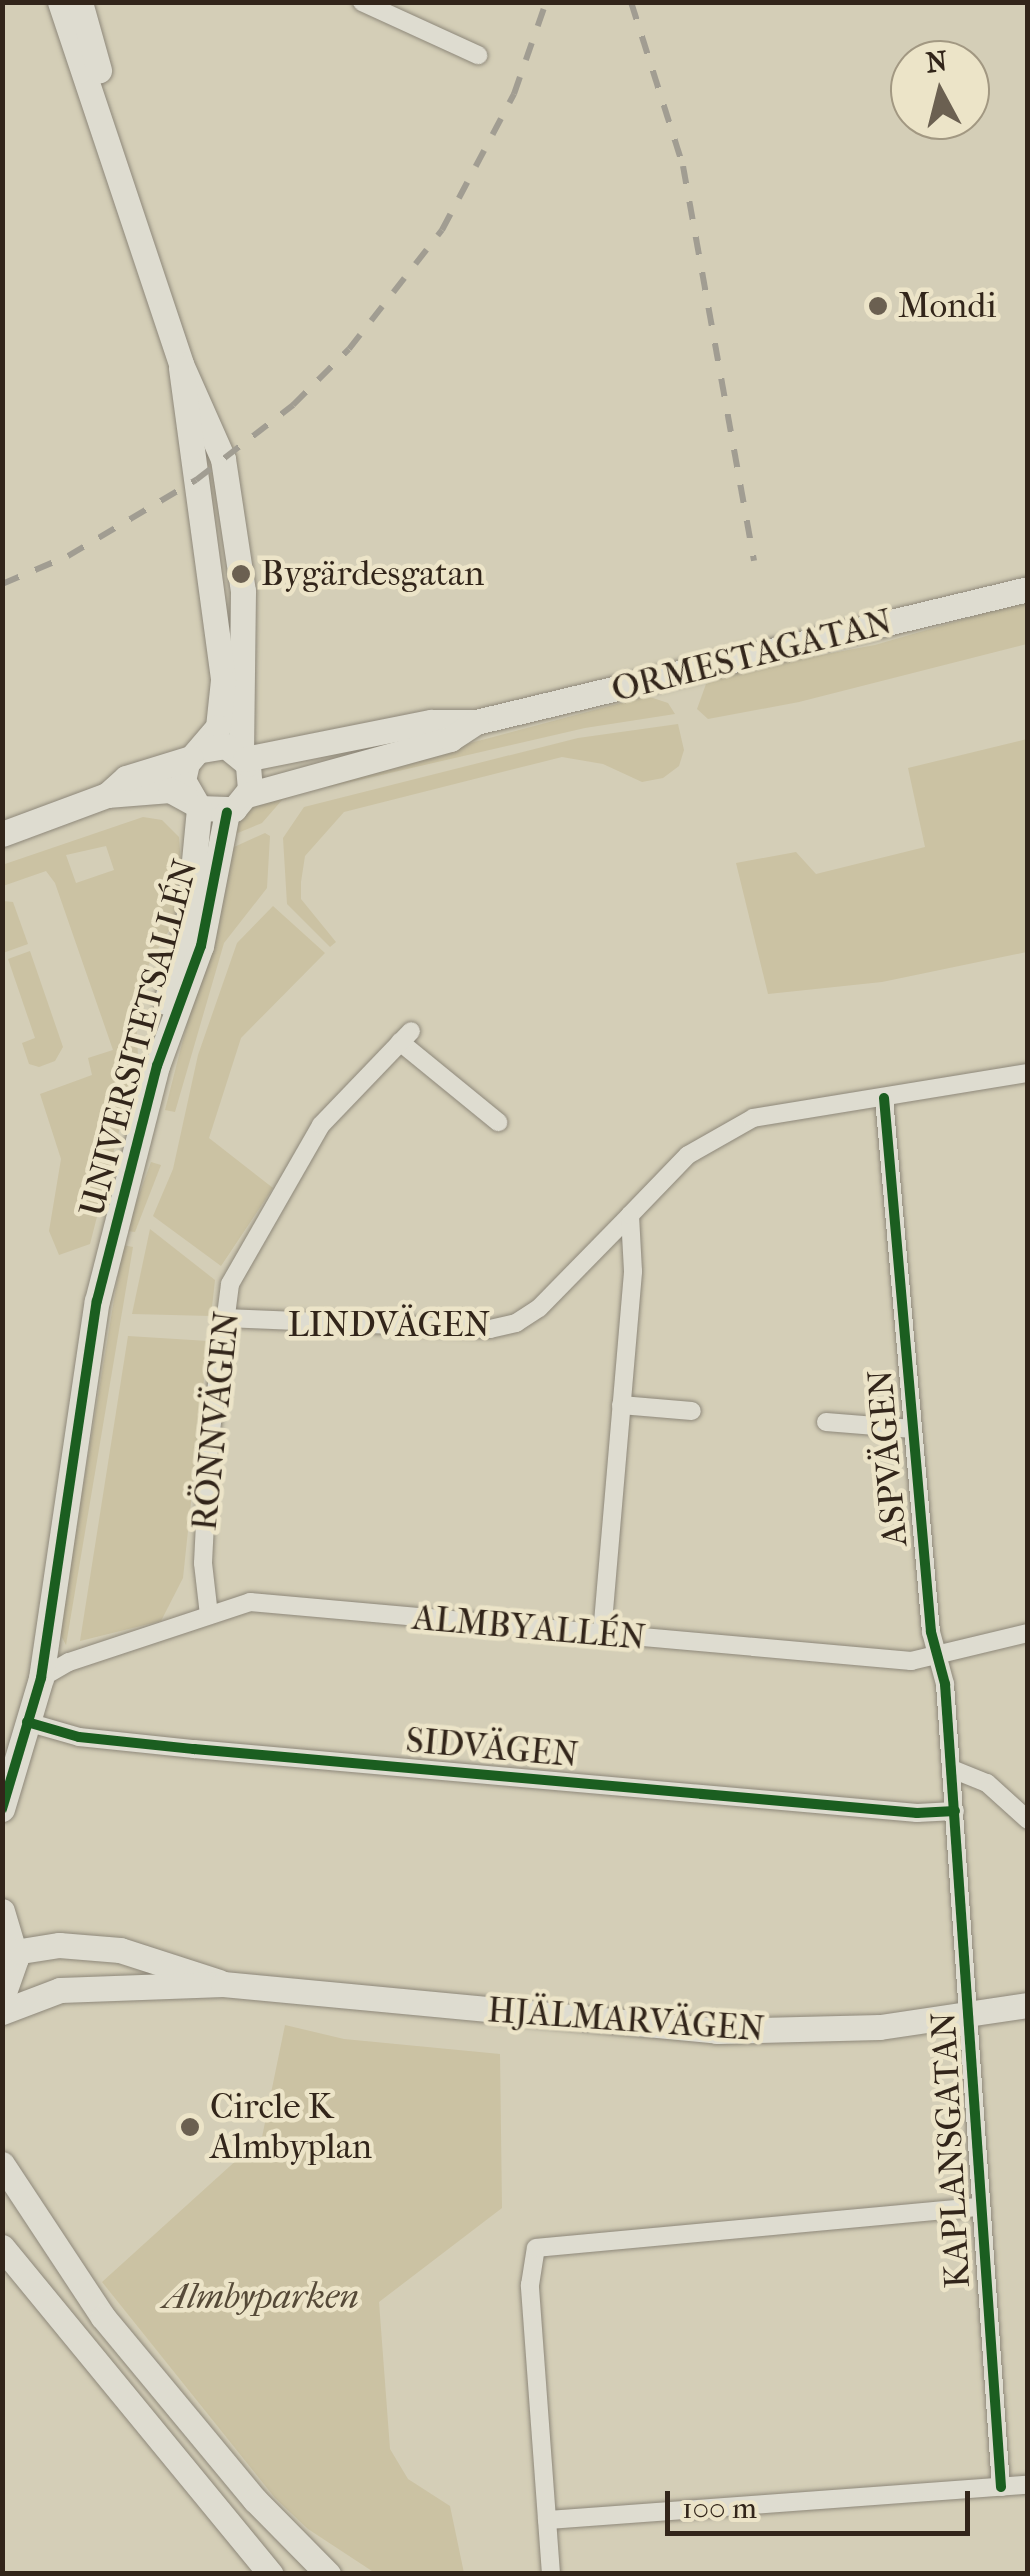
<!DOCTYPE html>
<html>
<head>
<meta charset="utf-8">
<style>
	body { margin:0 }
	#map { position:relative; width:1030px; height:2576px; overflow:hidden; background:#d4ceb7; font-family:"IM FELL French Canon",serif }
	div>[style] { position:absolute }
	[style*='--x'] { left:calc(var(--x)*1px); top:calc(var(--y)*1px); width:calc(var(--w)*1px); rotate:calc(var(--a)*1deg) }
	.green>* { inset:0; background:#cbc2a3 }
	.roads { filter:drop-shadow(0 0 2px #8e887a) drop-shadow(0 0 2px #8e887a) }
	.street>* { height:18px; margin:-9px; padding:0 9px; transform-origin:9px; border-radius:9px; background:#dedcd0 }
	.secondary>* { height:25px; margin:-12.5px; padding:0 12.5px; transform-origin:12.5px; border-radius:12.5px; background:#dedcd0 }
	.rail>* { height:6px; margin-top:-3px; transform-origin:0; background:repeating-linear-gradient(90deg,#a19d92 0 18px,transparent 0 36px) }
	.cycleway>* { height:10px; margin:-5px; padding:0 5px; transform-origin:5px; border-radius:5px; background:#1b5e20 }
	.dots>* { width:28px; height:28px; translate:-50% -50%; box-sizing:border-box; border:5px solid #ece4c8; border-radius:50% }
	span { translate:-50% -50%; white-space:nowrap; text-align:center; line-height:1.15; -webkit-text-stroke:9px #ece4c8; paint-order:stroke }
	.poi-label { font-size:35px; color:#32251a }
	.left { translate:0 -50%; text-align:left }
	.street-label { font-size:35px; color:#32251a }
	.park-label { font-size:35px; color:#564a38; font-style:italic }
	.frame { position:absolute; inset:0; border:5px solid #32251a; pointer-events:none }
	.north { position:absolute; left:890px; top:40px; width:100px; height:100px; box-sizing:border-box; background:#ece4c8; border:2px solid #a29882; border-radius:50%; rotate:353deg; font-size:28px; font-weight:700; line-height:40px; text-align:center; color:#32251a }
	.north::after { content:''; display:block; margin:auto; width:35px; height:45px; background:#6b6051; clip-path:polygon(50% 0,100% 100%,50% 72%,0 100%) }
	.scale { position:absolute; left:665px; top:2491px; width:305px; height:45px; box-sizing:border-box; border:5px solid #32251a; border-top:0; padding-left:12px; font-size:30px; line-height:35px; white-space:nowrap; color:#32251a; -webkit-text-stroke:8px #ece4c8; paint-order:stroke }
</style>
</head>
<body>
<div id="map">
	<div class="green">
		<i style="clip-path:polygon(1027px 601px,1027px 644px,799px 702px,708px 719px,697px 709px,706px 684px,741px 670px,875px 645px)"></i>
		<i style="clip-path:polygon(647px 696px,668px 703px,675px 714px,585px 728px,329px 787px,327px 781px)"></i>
		<i style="clip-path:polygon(678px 724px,684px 750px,679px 766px,663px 778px,642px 782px,603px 764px,562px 757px,344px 812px,305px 856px,301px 882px,301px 899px,336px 942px,330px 947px,287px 904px,283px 838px,304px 807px,578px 738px)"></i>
		<i style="clip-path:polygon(1027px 739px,1027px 952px,882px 982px,768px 994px,736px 863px,796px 852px,816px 874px,925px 847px,908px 768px)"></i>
		<i style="clip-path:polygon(316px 788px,282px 800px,262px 823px,233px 835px,230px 824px,265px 798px)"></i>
		<i style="clip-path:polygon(evenodd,143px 817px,162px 820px,179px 837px,182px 878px,174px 922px,149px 964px,136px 1018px,138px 1057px,90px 1244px,59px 1255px,49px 1231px,61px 1159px,40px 1094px,92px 1075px,88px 1058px,113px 1050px,55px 883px,46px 871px,3px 886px,2px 865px,143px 817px,106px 846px,114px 870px,76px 883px,66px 855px,106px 846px)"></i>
		<i style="clip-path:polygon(265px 833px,270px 836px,267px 888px,224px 943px,175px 1112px,165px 1110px,232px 848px)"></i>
		<i style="clip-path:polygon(3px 901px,13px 902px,28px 944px,3px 953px)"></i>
		<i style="clip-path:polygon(273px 906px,325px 953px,241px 1038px,209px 1138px,273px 1188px,221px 1266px,153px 1216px,173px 1169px,198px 1055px,237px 943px)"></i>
		<i style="clip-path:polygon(30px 951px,63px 1047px,55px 1061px,39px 1067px,29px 1064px,22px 1043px,35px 1038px,8px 959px)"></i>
		<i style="clip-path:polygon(151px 1162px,161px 1165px,135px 1232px,126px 1231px)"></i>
		<i style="clip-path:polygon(150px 1229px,215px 1280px,211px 1316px,132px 1314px)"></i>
		<i style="clip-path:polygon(123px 1245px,133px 1247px,66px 1645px,59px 1632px)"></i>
		<i style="clip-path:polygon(128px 1336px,208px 1341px,183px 1578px,161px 1621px,80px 1641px)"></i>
		<i style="clip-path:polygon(285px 2025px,344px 2039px,500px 2054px,502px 2208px,379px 2302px,390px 2449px,408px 2479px,450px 2506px,464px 2573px,375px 2573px,308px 2529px,275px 2498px,102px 2282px,262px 2137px)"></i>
	</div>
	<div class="roads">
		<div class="street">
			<i style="--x:362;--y:2;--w:128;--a:24.6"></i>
			<i style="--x:400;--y:1042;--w:127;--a:39.2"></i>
			<i style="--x:884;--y:1098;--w:536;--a:84.97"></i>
			<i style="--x:931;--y:1632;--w:54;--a:74.9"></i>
			<i style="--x:945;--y:1684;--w:805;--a:86.01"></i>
			<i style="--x:225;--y:1318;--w:265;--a:2.4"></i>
			<i style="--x:490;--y:1329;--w:27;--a:-13"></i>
			<i style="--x:516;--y:1323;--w:27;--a:-33"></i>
			<i style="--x:539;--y:1308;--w:130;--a:-45.6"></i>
			<i style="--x:621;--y:1405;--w:71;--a:4.8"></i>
			<i style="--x:826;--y:1422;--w:87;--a:4.6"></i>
			<i style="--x:209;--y:1615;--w:52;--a:-96.6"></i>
			<i style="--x:203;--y:1563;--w:117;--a:-87.1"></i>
			<i style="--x:209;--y:1446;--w:163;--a:-82.6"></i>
			<i style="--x:230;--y:1284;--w:183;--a:-60.2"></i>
			<i style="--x:321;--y:1125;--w:130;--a:-46.2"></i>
			<i style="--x:602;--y:1634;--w:364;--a:-85.1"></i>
			<i style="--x:633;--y:1271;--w:56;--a:-93.1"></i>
			<i style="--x:630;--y:1215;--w:83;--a:-46"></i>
			<i style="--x:688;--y:1155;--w:75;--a:-29.6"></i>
			<i style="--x:753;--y:1118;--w:279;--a:-9.3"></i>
			<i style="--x:41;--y:1678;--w:32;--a:-30"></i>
			<i style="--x:69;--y:1662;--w:191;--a:-18.3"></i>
			<i style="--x:250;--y:1602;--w:664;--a:5.1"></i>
			<i style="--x:911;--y:1661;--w:120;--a:-13.5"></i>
			<i style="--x:27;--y:1722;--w:54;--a:16.1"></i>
			<i style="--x:79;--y:1737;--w:116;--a:6"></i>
			<i style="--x:194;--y:1749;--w:726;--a:5.06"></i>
			<i style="--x:917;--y:1813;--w:38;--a:-3"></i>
			<i style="--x:952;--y:1769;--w:38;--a:22"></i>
			<i style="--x:987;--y:1783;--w:55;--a:42.1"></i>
			<i style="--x:547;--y:2520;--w:482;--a:-4.2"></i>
			<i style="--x:551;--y:2574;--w:290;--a:-94.2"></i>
			<i style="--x:530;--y:2285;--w:37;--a:-81"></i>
			<i style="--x:536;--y:2248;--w:445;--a:-5.3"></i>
		</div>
		<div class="secondary">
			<i style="--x:60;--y:2;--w:382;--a:71.5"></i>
			<i style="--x:181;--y:364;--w:104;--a:66.1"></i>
			<i style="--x:223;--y:459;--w:134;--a:81.4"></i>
			<i style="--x:243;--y:591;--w:164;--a:90.7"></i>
			<i style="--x:80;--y:2;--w:71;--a:74.4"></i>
			<i style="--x:181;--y:368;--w:315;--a:82.3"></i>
			<i style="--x:223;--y:680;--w:47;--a:96.1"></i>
			<i style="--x:218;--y:727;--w:48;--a:130.7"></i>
			<i style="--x:187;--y:763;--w:17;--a:103"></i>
			<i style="--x:183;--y:780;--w:32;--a:60"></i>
			<i style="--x:199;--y:808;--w:35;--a:2"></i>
			<i style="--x:234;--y:809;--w:26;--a:-51"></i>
			<i style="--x:250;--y:789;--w:25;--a:-95"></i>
			<i style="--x:248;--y:764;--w:28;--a:-141"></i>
			<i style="--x:226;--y:746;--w:26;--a:171"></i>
			<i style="--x:245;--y:759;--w:190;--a:-11.3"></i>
			<i style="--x:431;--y:722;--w:45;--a:0"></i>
			<i style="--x:476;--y:722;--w:568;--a:-13.55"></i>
			<i style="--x:107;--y:795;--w:63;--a:-4.5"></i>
			<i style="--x:170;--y:790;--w:25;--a:29"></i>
			<i style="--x:247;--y:795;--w:211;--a:-15.4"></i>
			<i style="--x:450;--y:739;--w:31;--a:-33"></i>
			<i style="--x:2;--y:834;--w:112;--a:-20.4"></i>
			<i style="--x:107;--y:795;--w:25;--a:-42"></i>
			<i style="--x:126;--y:778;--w:68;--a:-17.1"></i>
			<i style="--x:166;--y:1002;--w:82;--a:-74.4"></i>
			<i style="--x:188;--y:923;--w:116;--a:-84.5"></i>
			<i style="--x:2;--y:1809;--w:137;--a:-73.4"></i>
			<i style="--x:41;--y:1678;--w:381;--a:-81.6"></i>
			<i style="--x:97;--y:1301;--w:243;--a:-75.7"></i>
			<i style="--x:157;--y:1066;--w:128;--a:-69.9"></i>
			<i style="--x:201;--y:946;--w:136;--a:-79"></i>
			<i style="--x:2;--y:1911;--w:49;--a:73.4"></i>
			<i style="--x:16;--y:1958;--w:42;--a:109.3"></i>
			<i style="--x:2;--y:1954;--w:58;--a:-9"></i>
			<i style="--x:59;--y:1945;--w:61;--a:4.7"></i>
			<i style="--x:120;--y:1950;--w:104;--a:17.9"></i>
			<i style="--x:2;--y:2012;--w:62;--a:-20.8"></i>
			<i style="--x:60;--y:1990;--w:163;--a:-2.1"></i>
			<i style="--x:223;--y:1984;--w:495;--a:5.4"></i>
			<i style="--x:716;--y:2031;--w:164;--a:-1.4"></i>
			<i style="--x:880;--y:2027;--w:150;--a:-8.5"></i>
			<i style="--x:2;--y:2164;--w:183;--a:56.6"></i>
			<i style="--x:103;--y:2317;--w:238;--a:50.3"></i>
			<i style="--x:255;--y:2500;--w:104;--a:45.4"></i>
			<i style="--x:2;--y:2247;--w:423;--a:50.6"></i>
		</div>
	</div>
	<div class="rail">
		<i style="--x:631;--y:2;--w:172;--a:72.4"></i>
		<i style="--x:683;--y:166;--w:401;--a:79.8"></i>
		<i style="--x:2;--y:584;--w:72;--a:-23"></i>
		<i style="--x:68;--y:556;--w:149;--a:-30.7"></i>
		<i style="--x:196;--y:480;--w:123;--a:-37.7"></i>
		<i style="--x:293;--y:405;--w:79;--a:-45"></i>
		<i style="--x:349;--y:349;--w:151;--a:-52"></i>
		<i style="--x:442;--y:230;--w:154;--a:-62.1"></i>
		<i style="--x:514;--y:94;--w:97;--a:-70.8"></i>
	</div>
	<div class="cycleway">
		<i style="--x:884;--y:1098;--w:536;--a:84.97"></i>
		<i style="--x:931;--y:1632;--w:54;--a:74.9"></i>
		<i style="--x:945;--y:1684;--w:805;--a:86.01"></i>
		<i style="--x:27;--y:1722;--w:54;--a:16.1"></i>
		<i style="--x:79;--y:1737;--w:116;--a:6"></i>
		<i style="--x:194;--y:1749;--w:726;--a:5.06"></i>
		<i style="--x:917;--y:1813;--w:38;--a:-3"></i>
		<i style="--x:2;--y:1809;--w:137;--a:-73.4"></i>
		<i style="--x:41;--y:1678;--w:381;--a:-81.6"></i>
		<i style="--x:97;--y:1301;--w:243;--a:-75.7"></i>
		<i style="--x:157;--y:1066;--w:128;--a:-69.9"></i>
		<i style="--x:201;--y:946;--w:136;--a:-79"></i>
	</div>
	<div class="dots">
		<i style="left:878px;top:306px;background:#6b6051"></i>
		<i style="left:241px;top:574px;background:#6b6051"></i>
		<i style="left:190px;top:2127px;background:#6b6051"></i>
	</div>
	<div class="poi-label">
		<span class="left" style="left:898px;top:306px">Mondi</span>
		<span class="left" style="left:261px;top:574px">Bygärdesgatan</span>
		<span class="left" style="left:210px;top:2127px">Circle K<br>Almbyplan</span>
	</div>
	<div class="street-label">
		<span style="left:752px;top:656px;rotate:-14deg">ORMESTAGATAN</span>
		<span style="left:139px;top:1038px;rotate:-75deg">UNIVERSITETSALLÉN</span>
		<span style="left:389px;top:1325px">LINDVÄGEN</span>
		<span style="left:216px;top:1421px;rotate:-84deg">RÖNNVÄGEN</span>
		<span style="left:888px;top:1458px;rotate:-95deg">ASPVÄGEN</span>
		<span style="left:529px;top:1628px;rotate:5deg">ALMBYALLÉN</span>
		<span style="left:492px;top:1748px;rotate:5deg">SIDVÄGEN</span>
		<span style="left:626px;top:2020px;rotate:4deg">HJÄLMARVÄGEN</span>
		<span style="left:951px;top:2150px;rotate:-93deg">KAPLANSGATAN</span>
	</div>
	<div class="park-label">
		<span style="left:261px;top:2297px">Almbyparken</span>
	</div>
	<div class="frame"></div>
	<div class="north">N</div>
	<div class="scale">100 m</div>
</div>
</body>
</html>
